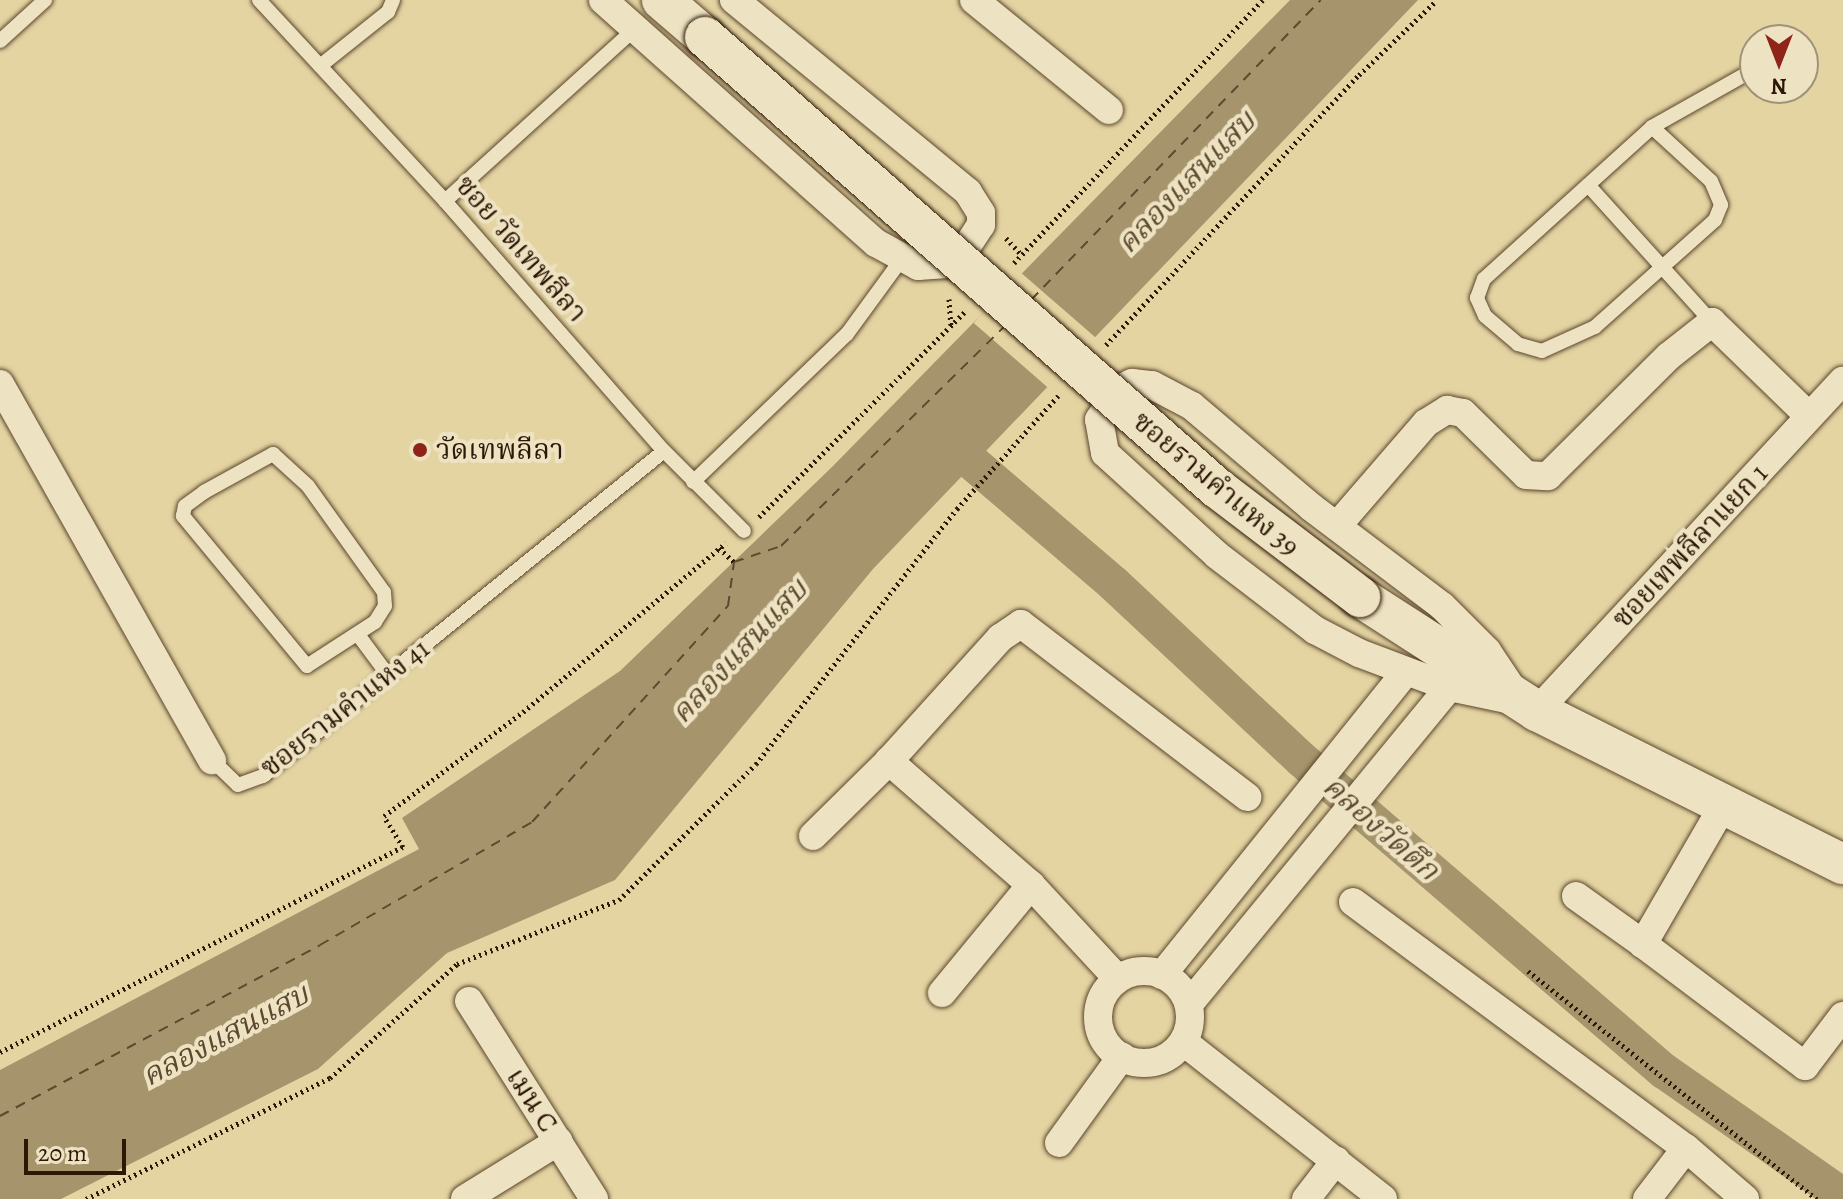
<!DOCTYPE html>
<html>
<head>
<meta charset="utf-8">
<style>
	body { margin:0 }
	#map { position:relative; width:1843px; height:1199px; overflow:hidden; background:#e4d4a2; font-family:Alegreya,"Noto Serif Thai",serif }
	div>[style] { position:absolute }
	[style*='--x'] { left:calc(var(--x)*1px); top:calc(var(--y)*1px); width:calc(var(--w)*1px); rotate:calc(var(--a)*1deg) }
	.water>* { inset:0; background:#a6946d }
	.pier>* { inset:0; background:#e4d4a2; transform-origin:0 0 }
	.canal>* { height:36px; margin:-18px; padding:0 18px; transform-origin:18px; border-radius:18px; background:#a6946d }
	.ferry>* { height:2px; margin-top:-1px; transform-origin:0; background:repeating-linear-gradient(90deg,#5d492f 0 10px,transparent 0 18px) }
	.path>* { height:5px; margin-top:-2.5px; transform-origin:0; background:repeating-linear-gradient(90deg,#2d1705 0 2px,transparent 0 6px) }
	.roads { filter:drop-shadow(0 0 2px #5b462c) drop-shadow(0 0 2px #5b462c) }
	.lane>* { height:14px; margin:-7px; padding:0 7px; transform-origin:7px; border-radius:7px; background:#ede3c3 }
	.street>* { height:28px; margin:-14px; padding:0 14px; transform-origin:14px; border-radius:14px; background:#ede3c3 }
	.street>.ring { margin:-14px; padding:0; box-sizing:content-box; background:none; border:28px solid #ede3c3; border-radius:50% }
	.secondary>* { height:40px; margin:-20px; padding:0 20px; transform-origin:20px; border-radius:20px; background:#ede3c3 }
	.bridges { filter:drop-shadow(0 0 2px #2d1705) drop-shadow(0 0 2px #2d1705) }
	.secondary-bridge>* { height:40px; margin:-20px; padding:0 20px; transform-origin:20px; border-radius:20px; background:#ede3c3 }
	.dots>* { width:22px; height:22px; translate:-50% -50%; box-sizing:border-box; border:4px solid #ede3c3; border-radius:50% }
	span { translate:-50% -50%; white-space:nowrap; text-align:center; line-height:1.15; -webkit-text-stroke:8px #ede3c3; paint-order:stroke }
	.street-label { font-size:28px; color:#2d1705 }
	.poi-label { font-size:28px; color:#2d1705 }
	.left { translate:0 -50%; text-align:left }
	.water-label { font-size:30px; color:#5d492f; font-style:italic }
	.north { position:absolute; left:1739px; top:24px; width:80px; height:80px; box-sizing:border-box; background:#ede3c3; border:2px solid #a09177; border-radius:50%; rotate:180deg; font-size:22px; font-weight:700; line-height:32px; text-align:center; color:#2d1705 }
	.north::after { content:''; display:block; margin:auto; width:28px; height:36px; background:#8f2418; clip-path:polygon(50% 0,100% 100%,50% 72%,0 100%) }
	.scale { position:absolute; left:24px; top:1139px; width:102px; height:36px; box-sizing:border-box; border:4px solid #2d1705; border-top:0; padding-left:10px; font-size:24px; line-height:28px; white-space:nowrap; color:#2d1705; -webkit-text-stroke:6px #ede3c3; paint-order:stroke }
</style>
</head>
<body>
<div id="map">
	<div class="water">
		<i style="clip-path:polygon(1290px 0,1418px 0,873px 569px,615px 880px,447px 953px,318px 1069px,61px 1199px,0 1199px,0 1070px,419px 849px,402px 818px,620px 671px,832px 467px)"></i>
	</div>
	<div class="pier">
		<i style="left:1019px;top:271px;width:103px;height:69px;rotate:41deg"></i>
	</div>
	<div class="canal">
		<i style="--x:939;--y:434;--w:230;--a:40.6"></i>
		<i style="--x:1114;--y:584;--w:256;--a:43.1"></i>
		<i style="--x:1301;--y:759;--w:479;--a:40.7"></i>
		<i style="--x:1664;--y:1071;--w:218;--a:34.9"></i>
	</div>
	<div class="ferry">
		<i style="--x:1031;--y:300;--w:417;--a:-46"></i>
		<i style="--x:0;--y:1116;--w:363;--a:-28.1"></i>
		<i style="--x:320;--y:945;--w:245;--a:-30.1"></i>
		<i style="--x:532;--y:822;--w:292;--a:-47.8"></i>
		<i style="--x:728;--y:606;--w:44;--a:-82.2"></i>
		<i style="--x:734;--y:562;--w:50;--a:-18.8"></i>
		<i style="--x:781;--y:546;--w:313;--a:-44.5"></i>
	</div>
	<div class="path">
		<i style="--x:1006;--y:238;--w:23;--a:47"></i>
		<i style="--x:1014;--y:263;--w:362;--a:-46.6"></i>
		<i style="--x:949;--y:299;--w:26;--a:86"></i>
		<i style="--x:1106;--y:345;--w:370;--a:-46.9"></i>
		<i style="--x:1359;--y:75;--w:108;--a:-43.9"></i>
		<i style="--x:759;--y:517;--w:291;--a:-44.9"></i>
		<i style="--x:719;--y:548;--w:21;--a:43"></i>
		<i style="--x:1528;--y:971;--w:368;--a:38.3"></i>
		<i style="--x:0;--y:1052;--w:452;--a:-27"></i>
		<i style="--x:403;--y:847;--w:36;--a:-122"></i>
		<i style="--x:384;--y:816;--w:174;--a:-36.8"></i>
		<i style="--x:523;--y:712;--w:264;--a:-39.8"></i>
		<i style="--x:86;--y:1199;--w:272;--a:-26.4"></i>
		<i style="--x:330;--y:1078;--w:171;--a:-41.9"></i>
		<i style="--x:457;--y:964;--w:174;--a:-21.6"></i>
		<i style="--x:619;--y:900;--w:193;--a:-44.8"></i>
		<i style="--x:756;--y:764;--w:325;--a:-51.8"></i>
		<i style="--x:957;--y:509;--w:152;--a:-48.2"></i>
	</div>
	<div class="roads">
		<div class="lane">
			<i style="--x:259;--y:0;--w:274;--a:47.2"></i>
			<i style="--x:445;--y:201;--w:332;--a:48.8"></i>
			<i style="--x:664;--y:451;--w:113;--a:45"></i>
			<i style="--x:0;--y:41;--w:61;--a:-42.3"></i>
			<i style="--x:320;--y:66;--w:87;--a:-38.5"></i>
			<i style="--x:388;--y:12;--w:13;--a:-67"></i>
			<i style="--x:1652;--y:127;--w:80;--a:42.5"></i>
			<i style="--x:1711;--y:181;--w:26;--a:67"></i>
			<i style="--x:1721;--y:205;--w:16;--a:112"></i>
			<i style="--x:1715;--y:220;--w:161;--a:138.3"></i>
			<i style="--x:1595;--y:327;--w:58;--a:155.6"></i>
			<i style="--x:1542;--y:351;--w:25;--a:-164"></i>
			<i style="--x:1518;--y:344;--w:43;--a:-139.7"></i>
			<i style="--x:1485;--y:316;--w:20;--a:-114"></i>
			<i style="--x:1477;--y:298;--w:20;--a:-70"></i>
			<i style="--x:1484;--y:279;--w:227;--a:-42.1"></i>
			<i style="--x:1652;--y:127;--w:118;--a:-29.4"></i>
			<i style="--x:1588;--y:185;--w:185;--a:47.9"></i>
			<i style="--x:445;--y:201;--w:256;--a:-42.2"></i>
			<i style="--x:273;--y:454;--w:47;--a:42.4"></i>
			<i style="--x:308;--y:486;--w:130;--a:54.4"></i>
			<i style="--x:384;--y:592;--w:14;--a:86"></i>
			<i style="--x:385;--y:606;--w:19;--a:122"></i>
			<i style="--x:375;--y:622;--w:81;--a:147.1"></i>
			<i style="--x:307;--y:666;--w:195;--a:-129.6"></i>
			<i style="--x:183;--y:516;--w:10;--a:-79"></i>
			<i style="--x:185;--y:506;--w:24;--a:-36"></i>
			<i style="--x:204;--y:492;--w:79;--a:-28.8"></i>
			<i style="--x:693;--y:482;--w:214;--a:-43.9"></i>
			<i style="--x:847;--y:334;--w:92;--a:-53.9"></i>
			<i style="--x:359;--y:636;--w:49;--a:53.4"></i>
			<i style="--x:212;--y:760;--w:36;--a:44"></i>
			<i style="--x:238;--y:785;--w:27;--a:-20"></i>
			<i style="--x:263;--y:776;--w:516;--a:-39.02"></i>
		</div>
		<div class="street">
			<i style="--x:603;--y:0;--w:365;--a:41.7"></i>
			<i style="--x:876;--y:243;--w:48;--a:28.7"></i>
			<i style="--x:918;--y:266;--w:29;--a:-4"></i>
			<i style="--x:947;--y:264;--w:15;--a:-28"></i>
			<i style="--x:960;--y:257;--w:38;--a:-57"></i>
			<i style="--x:981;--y:225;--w:12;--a:-90"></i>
			<i style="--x:981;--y:213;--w:25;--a:-122"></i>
			<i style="--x:968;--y:192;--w:303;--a:-140.6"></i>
			<i style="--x:974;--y:0;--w:174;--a:39.2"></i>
			<i style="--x:1132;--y:383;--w:20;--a:6"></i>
			<i style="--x:1152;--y:385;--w:45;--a:27.7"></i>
			<i style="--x:1192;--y:406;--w:156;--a:40.3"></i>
			<i style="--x:1311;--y:507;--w:164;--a:37.1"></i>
			<i style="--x:1442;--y:606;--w:64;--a:45"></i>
			<i style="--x:1487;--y:651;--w:61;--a:56.3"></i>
			<i style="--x:1521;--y:702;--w:74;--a:-168.2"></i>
			<i style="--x:1449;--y:687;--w:96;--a:-159.3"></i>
			<i style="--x:1359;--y:653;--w:50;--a:-152.4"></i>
			<i style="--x:1315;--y:630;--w:123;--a:-142.6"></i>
			<i style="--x:1217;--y:555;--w:151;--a:-137.7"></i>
			<i style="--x:1105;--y:453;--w:34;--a:-100"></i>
			<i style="--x:1099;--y:420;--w:36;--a:-58"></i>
			<i style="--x:1118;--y:390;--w:16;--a:-27"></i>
			<i style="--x:0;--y:384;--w:432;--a:60.6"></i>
			<i style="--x:1337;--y:526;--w:136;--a:-49.2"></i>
			<i style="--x:1426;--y:423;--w:25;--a:-32"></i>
			<i style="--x:1447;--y:410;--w:16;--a:11"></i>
			<i style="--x:1463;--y:413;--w:88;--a:44.5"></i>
			<i style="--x:1526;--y:475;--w:22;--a:3"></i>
			<i style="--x:1548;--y:476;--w:170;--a:-44.8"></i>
			<i style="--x:1669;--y:356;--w:55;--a:-38.3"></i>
			<i style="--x:1712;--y:322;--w:135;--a:44.1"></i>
			<i style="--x:1537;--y:711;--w:450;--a:-47.2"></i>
			<i style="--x:1723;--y:806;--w:160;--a:120.1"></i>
			<i style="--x:1643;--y:944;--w:203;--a:37"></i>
			<i style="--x:1805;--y:1066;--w:63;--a:-52.8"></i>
			<i style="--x:813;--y:836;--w:107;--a:-44.6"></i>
			<i style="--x:1576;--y:896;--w:82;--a:35.6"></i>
			<i style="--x:1353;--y:902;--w:414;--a:36.5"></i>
			<i style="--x:1686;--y:1148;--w:78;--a:40.8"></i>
			<i class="ring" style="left:1098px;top:971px;width:64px;height:64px"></i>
			<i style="--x:1162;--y:975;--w:388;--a:-51.2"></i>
			<i style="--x:1117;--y:978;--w:127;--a:-132.8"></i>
			<i style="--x:1031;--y:885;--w:189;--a:-138.9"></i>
			<i style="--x:889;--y:761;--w:166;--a:-47.9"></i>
			<i style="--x:1000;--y:638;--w:25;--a:-34"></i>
			<i style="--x:1021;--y:624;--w:285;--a:37.4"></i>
			<i style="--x:942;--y:993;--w:140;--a:-50.5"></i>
			<i style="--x:469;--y:1001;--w:234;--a:57.7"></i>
			<i style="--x:1189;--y:1004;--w:410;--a:-50.6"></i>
			<i style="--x:1185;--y:1043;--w:252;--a:38.2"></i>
			<i style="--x:1059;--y:1143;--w:107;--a:-54.1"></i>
			<i style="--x:465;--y:1199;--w:110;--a:-31.7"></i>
			<i style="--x:1306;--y:1199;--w:49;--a:-52.4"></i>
			<i style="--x:1647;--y:1199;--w:64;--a:-52.6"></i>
		</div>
		<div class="secondary">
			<i style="--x:662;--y:0;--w:57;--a:40.7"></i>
			<i style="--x:1360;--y:597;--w:211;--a:32.8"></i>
			<i style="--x:1537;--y:711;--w:342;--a:26.6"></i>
		</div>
	</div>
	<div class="bridges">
		<div class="secondary-bridge">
			<i style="--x:705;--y:37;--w:682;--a:41.38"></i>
			<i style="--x:1217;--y:488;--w:180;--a:37.3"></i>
		</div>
	</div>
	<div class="dots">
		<i style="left:420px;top:450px;background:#8f2418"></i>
	</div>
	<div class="street-label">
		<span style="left:521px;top:249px;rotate:49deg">ซอย วัดเทพลีลา</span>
		<span style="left:1216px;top:484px;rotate:40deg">ซอยรามคำแหง 39</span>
		<span style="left:1690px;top:546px;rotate:-47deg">ซอยเทพลีลาแยก 1</span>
		<span style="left:345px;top:708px;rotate:-38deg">ซอยรามคำแหง 41</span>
		<span style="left:532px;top:1100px;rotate:57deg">เมน C</span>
	</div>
	<div class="poi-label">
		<span class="left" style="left:436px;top:450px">วัดเทพลีลา</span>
	</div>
	<div class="water-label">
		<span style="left:1186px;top:182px;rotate:-46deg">คลองแสนแสบ</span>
		<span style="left:739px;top:651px;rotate:-47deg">คลองแสนแสบ</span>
		<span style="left:1381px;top:828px;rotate:41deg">คลองวัดตึก</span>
		<span style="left:225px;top:1035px;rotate:-28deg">คลองแสนแสบ</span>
	</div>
	<div class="north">N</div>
	<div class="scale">20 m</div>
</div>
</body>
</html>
